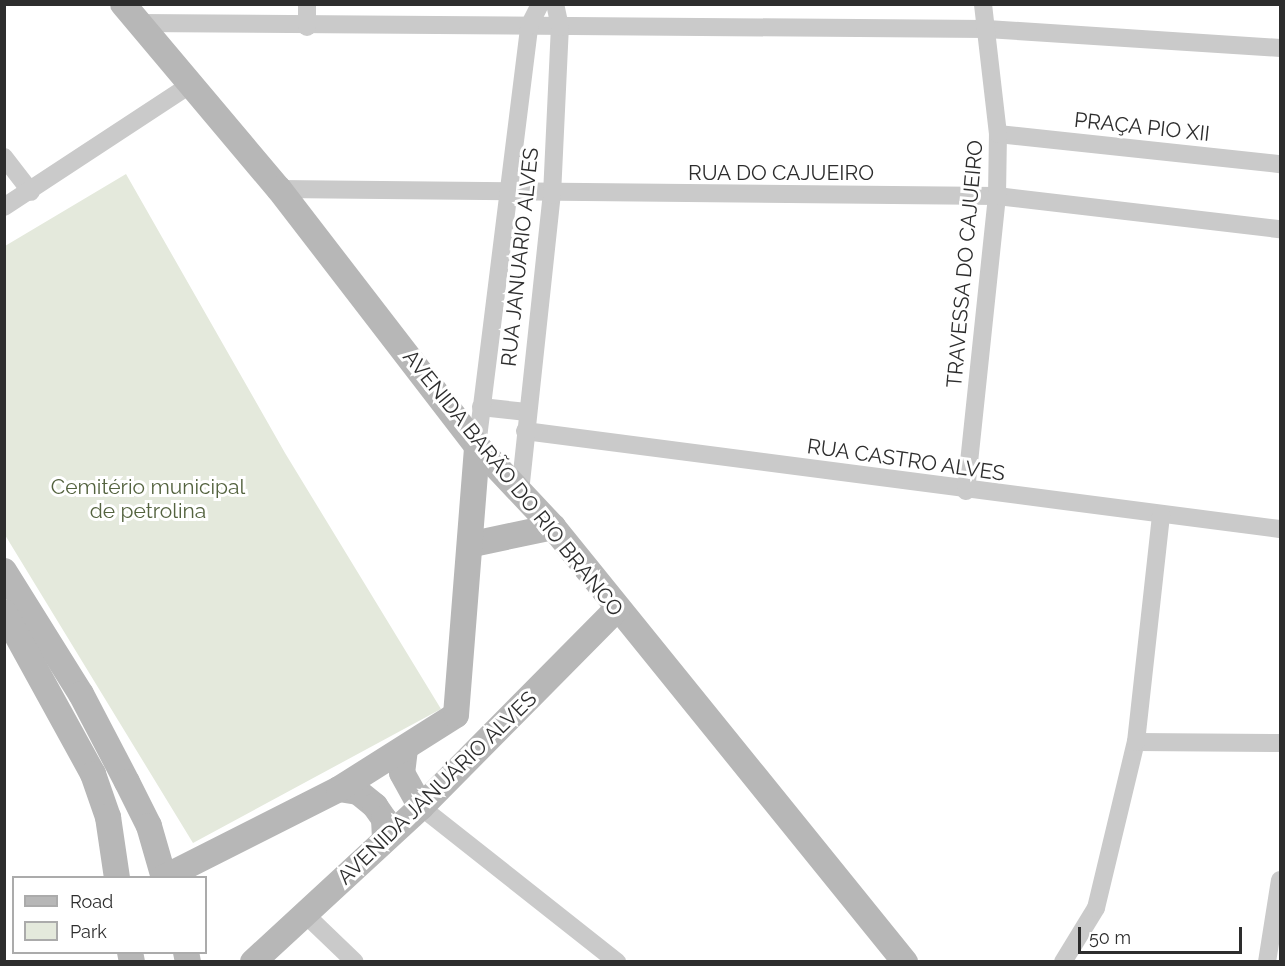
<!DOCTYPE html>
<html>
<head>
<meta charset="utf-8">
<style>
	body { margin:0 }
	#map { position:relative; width:1285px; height:966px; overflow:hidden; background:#fff; font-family:Raleway,sans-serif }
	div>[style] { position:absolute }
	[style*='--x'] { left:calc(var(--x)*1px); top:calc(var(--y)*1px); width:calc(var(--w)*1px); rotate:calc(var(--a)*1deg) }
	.green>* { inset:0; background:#e4e9dc }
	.street>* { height:18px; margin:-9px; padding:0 9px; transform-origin:9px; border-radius:9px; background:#cacaca }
	.secondary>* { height:26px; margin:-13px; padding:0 13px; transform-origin:13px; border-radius:13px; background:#b7b7b7 }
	span { translate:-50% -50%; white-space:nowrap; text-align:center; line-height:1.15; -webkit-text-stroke:6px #fff; paint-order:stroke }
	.street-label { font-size:21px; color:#2d2d2d }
	.park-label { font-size:21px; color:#54633f }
	.frame { position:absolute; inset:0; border:6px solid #2d2d2d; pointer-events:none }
	.legend { position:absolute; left:12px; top:876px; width:195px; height:78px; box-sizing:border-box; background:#fff; border:2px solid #ababab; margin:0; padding:8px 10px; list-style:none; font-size:18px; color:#2d2d2d }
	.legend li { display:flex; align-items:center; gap:12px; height:30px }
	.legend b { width:30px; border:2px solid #ababab }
	.scale { position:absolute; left:1078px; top:927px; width:164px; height:27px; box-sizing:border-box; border:3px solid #2d2d2d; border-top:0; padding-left:8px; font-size:18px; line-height:21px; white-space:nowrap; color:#2d2d2d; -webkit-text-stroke:4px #fff; paint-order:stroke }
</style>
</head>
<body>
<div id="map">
	<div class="green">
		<i style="clip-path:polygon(126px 174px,285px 453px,441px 709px,193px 843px,5px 535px,5px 246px)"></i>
	</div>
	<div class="street">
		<i style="--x:137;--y:23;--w:850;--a:0.4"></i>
		<i style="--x:987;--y:29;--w:294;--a:3.7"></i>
		<i style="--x:307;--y:27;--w:23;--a:-90"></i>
		<i style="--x:998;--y:134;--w:284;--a:6.1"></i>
		<i style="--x:4;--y:157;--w:44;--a:52.4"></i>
		<i style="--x:279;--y:189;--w:718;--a:0.56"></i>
		<i style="--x:997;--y:196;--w:285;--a:6.7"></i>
		<i style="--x:4;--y:207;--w:220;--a:-33.3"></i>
		<i style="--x:481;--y:407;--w:46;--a:6.2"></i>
		<i style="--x:525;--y:431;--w:761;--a:7.4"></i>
		<i style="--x:477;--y:446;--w:423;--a:-82.9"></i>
		<i style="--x:529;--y:26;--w:25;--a:-63"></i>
		<i style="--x:966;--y:491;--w:297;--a:-84"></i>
		<i style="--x:997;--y:196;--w:62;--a:-89.1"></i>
		<i style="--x:998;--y:134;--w:131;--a:-96.6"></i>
		<i style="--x:520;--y:492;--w:299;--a:-83.9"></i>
		<i style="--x:552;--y:195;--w:168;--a:-87.3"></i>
		<i style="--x:560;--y:27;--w:24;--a:-102"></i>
		<i style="--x:1136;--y:742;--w:144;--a:0.4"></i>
		<i style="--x:421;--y:807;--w:250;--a:38.3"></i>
		<i style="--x:307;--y:916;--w:66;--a:43.8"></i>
		<i style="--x:1063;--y:962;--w:63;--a:-58.6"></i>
		<i style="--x:1096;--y:908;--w:171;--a:-76.5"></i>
		<i style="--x:1136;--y:742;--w:229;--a:-83.7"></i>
		<i style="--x:1267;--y:962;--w:83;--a:-81"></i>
	</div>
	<div class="secondary">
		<i style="--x:123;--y:4;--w:242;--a:49.9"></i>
		<i style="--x:279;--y:189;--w:324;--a:52.4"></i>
		<i style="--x:477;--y:446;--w:111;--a:46.8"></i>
		<i style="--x:553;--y:527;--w:560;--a:51.02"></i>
		<i style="--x:473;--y:544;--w:82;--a:-12"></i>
		<i style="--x:4;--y:571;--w:145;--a:58"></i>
		<i style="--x:81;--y:694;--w:99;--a:62.4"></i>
		<i style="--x:127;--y:782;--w:49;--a:63.4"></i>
		<i style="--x:149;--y:826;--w:54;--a:73.9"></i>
		<i style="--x:4;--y:612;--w:185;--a:61.2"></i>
		<i style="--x:93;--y:774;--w:46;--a:70.8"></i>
		<i style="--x:108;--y:817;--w:62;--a:81.6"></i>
		<i style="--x:405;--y:749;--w:24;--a:97"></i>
		<i style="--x:402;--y:773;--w:39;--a:61"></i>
		<i style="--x:339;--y:789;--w:19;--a:9"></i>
		<i style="--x:358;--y:792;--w:22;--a:39"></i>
		<i style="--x:375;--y:806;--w:16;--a:55"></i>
		<i style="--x:384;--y:819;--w:19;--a:87"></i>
		<i style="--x:163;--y:878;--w:197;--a:-26.8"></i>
		<i style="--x:339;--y:789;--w:138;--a:-32.3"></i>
		<i style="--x:456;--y:715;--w:270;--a:-85.5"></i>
		<i style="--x:130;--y:952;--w:10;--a:79"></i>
		<i style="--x:186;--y:952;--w:10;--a:79"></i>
		<i style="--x:253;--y:962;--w:229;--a:-42.7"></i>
		<i style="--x:421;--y:807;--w:279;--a:-45.3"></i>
	</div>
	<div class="street-label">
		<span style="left:1142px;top:127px;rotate:6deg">PRAÇA PIO XII</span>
		<span style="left:781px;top:173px">RUA DO CAJUEIRO</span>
		<span style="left:520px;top:257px;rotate:-84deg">RUA JANUARIO ALVES</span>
		<span style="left:965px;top:264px;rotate:-85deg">TRAVESSA DO CAJUEIRO</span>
		<span style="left:906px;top:460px;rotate:8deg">RUA CASTRO ALVES</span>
		<span style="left:513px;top:483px;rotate:51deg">AVENIDA BARÃO DO RIO BRANCO</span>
		<span style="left:437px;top:788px;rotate:-44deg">AVENIDA JANUÁRIO ALVES</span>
	</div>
	<div class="park-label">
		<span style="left:148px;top:499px">Cemitério municipal<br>de petrolina</span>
	</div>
	<div class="frame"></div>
	<ul class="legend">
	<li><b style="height:8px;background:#b7b7b7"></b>Road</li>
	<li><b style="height:16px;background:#e4e9dc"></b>Park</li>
	</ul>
	<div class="scale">50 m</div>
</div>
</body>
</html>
